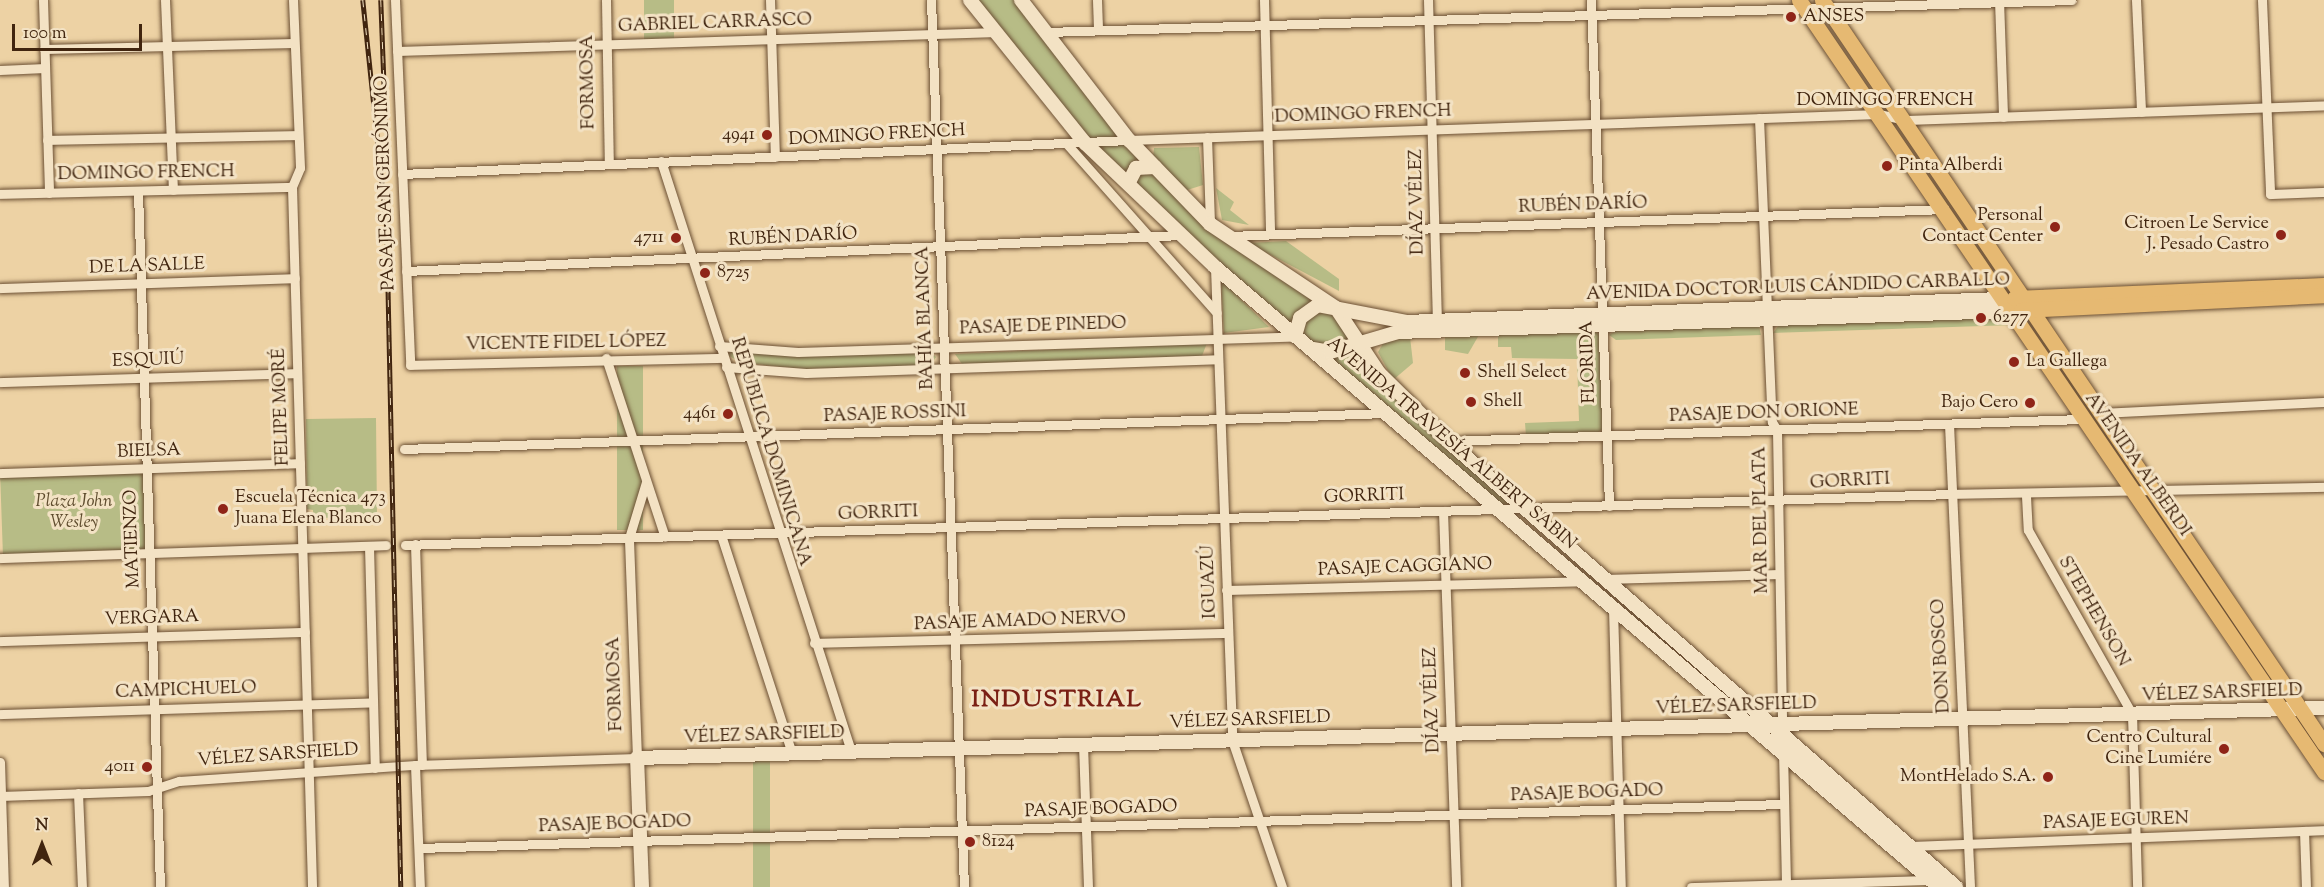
<!DOCTYPE html>
<html>
<head>
<meta charset="utf-8">
<style>
	body { margin:0 }
	#map { position:relative; width:2324px; height:887px; overflow:hidden; background:#edd2a4; font-family:"Sorts Mill Goudy",serif }
	div>[style] { position:absolute }
	[style*='--x'] { left:calc(var(--x)*1px); top:calc(var(--y)*1px); width:calc(var(--w)*1px); rotate:calc(var(--a)*1deg) }
	.green>* { inset:0; background:#b7bc86; transform-origin:0 0 }
	.roads { filter:drop-shadow(0 0 2px #6c5034) drop-shadow(0 0 2px #6c5034) }
	.minor>* { height:9px; margin:-4.5px; padding:0 4.5px; transform-origin:4.5px; border-radius:4.5px; background:#f3e2c4 }
	.secondary>* { height:14px; margin:-7px; padding:0 7px; transform-origin:7px; border-radius:7px; background:#f3e2c4 }
	.primary>* { height:15px; margin:-7.5px; padding:0 7.5px; transform-origin:7.5px; border-radius:7.5px; background:#e6b972 }
	.rail>* { height:4.5px; margin-top:-2.25px; transform-origin:0; background:repeating-linear-gradient(90deg,#f3e2c4 0 7px,#41250f 0 14px); box-sizing:border-box; border-block:2px solid #41250f }
	.dots>* { width:16px; height:16px; translate:-50% -50%; box-sizing:border-box; border:3px solid #f3e2c4; border-radius:50% }
	span { translate:-50% -50%; white-space:nowrap; text-align:center; line-height:1.15; -webkit-text-stroke:6px #f3e2c4; paint-order:stroke }
	.poi-label { font-size:18px; color:#41250f }
	.left { translate:0 -50%; text-align:left }
	.right { translate:-100% -50%; text-align:right }
	.street-label { font-size:18px; color:#41250f }
	.park-label { font-size:18px; color:#5e4b2d; font-style:italic }
	.district-label { font-size:24px; color:#7a1f14; font-weight:700; letter-spacing:1.5px }
	.north { position:absolute; left:12px; top:815px; width:60px; height:60px; -webkit-text-stroke:4px #f3e2c4; paint-order:stroke; rotate:0deg; font-size:16px; font-weight:700; line-height:24px; text-align:center; color:#41250f }
	.north::after { content:''; display:block; margin:auto; width:21px; height:27px; background:#41250f; clip-path:polygon(50% 0,100% 100%,50% 72%,0 100%) }
	.scale { position:absolute; left:12px; top:24px; width:130px; height:27px; box-sizing:border-box; border:3px solid #41250f; border-top:0; padding-left:8px; font-size:18px; line-height:21px; white-space:nowrap; color:#41250f; -webkit-text-stroke:4px #f3e2c4; paint-order:stroke }
</style>
</head>
<body>
<div id="map">
	<div class="green">
		<i style="left:644px;top:0;width:30px;height:40px"></i>
		<i style="clip-path:polygon(970px 0,1021px 0,1129px 140px,1210px 224px,1322px 297px,1366px 354px,1523px 508px,1501px 510px,1085px 143px)"></i>
		<i style="clip-path:polygon(1199px 147px,1203px 185px,1184px 191px,1153px 159px,1154px 148px)"></i>
		<i style="clip-path:polygon(1216px 188px,1234px 202px,1230px 210px,1249px 225px,1222px 220px)"></i>
		<i style="clip-path:polygon(1286px 241px,1339px 279px,1339px 291px,1248px 243px)"></i>
		<i style="clip-path:polygon(1221px 280px,1269px 327px,1224px 333px)"></i>
		<i style="clip-path:polygon(2004px 315px,2013px 325px,1773px 333px,1779px 325px)"></i>
		<i style="clip-path:polygon(1759px 326px,1761px 335px,1616px 340px,1609px 335px,1615px 331px)"></i>
		<i style="clip-path:polygon(1595px 331px,1600px 336px,1604px 428px,1597px 433px,1526px 436px,1525px 423px,1579px 421px,1577px 359px,1512px 358px,1511px 347px,1498px 347px,1498px 334px)"></i>
		<i style="clip-path:polygon(1479px 335px,1468px 354px,1445px 350px,1445px 336px)"></i>
		<i style="clip-path:polygon(1410px 337px,1413px 363px,1393px 380px,1378px 352px,1384px 342px)"></i>
		<i style="clip-path:polygon(1207px 343px,1202px 356px,962px 364px,955px 354px)"></i>
		<i style="clip-path:polygon(731px 350px,800px 356px,931px 352px,936px 357px,931px 365px,809px 370px,739px 362px,728px 355px)"></i>
		<i style="left:617px;top:366px;width:26px;height:164px"></i>
		<i style="clip-path:polygon(376px 418px,377px 517px,313px 518px,313px 510px,307px 509px,306px 419px)"></i>
		<i style="left:147px;top:468px;width:85px;height:147px;rotate:88deg"></i>
		<i style="left:753px;top:754px;width:17px;height:139px"></i>
	</div>
	<div class="roads">
		<div class="minor">
			<i style="--x:43;--y:0;--w:193;--a:88.2"></i>
			<i style="--x:165;--y:0;--w:190;--a:87.6"></i>
			<i style="--x:293;--y:0;--w:168;--a:87.6"></i>
			<i style="--x:300;--y:168;--w:21;--a:113"></i>
			<i style="--x:292;--y:187;--w:700;--a:88.36"></i>
			<i style="--x:395;--y:0;--w:365;--a:87.6"></i>
			<i style="--x:410;--y:365;--w:313;--a:-1.3"></i>
			<i style="--x:606;--y:0;--w:164;--a:89"></i>
			<i style="--x:770;--y:0;--w:157;--a:88.2"></i>
			<i style="--x:931;--y:0;--w:888;--a:87.87"></i>
			<i style="--x:1097;--y:0;--w:30;--a:88"></i>
			<i style="--x:1264;--y:0;--w:234;--a:88.5"></i>
			<i style="--x:1428;--y:0;--w:326;--a:88.4"></i>
			<i style="--x:1591;--y:0;--w:506;--a:87.96"></i>
			<i style="--x:1999;--y:0;--w:117;--a:88"></i>
			<i style="--x:2136;--y:0;--w:112;--a:87.4"></i>
			<i style="--x:2262;--y:0;--w:194;--a:87.6"></i>
			<i style="--x:2270;--y:194;--w:54;--a:-2.1"></i>
			<i style="--x:1047;--y:32;--w:1025;--a:-1.79"></i>
			<i style="--x:44;--y:49;--w:250;--a:-1.4"></i>
			<i style="--x:397;--y:51;--w:601;--a:-1.81"></i>
			<i style="--x:0;--y:70;--w:45;--a:-2.5"></i>
			<i style="--x:1759;--y:118;--w:304;--a:87.6"></i>
			<i style="--x:1772;--y:422;--w:9;--a:58"></i>
			<i style="--x:1777;--y:430;--w:299;--a:89"></i>
			<i style="--x:1207;--y:137;--w:87;--a:88"></i>
			<i style="--x:47;--y:140;--w:250;--a:-1.1"></i>
			<i style="--x:1066;--y:143;--w:227;--a:48.4"></i>
			<i style="--x:661;--y:161;--w:620;--a:72.15"></i>
			<i style="--x:402;--y:174;--w:728;--a:-2.68"></i>
			<i style="--x:1129;--y:140;--w:750;--a:-1.99"></i>
			<i style="--x:1879;--y:114;--w:26;--a:13"></i>
			<i style="--x:1904;--y:120;--w:420;--a:-2"></i>
			<i style="--x:138;--y:191;--w:696;--a:88.19"></i>
			<i style="--x:0;--y:194;--w:292;--a:-1.4"></i>
			<i style="--x:1229;--y:236;--w:716;--a:-2.16"></i>
			<i style="--x:1215;--y:267;--w:473;--a:87.9"></i>
			<i style="--x:1232;--y:740;--w:155;--a:71.2"></i>
			<i style="--x:406;--y:271;--w:776;--a:-2.66"></i>
			<i style="--x:0;--y:288;--w:295;--a:-1.9"></i>
			<i style="--x:719;--y:346;--w:79;--a:4.3"></i>
			<i style="--x:798;--y:352;--w:497;--a:-1.8"></i>
			<i style="--x:606;--y:358;--w:188;--a:71.8"></i>
			<i style="--x:726;--y:367;--w:80;--a:4.3"></i>
			<i style="--x:806;--y:373;--w:412;--a:-1.9"></i>
			<i style="--x:0;--y:382;--w:297;--a:-1.7"></i>
			<i style="--x:2100;--y:413;--w:224;--a:-2.8"></i>
			<i style="--x:1949;--y:424;--w:463;--a:87.4"></i>
			<i style="--x:1448;--y:441;--w:633;--a:-1.99"></i>
			<i style="--x:404;--y:449;--w:984;--a:-2.1"></i>
			<i style="--x:0;--y:473;--w:300;--a:-1.9"></i>
			<i style="--x:2026;--y:496;--w:34;--a:87"></i>
			<i style="--x:2028;--y:530;--w:211;--a:60.5"></i>
			<i style="--x:2132;--y:714;--w:173;--a:88.3"></i>
			<i style="--x:1443;--y:511;--w:376;--a:88"></i>
			<i style="--x:721;--y:535;--w:229;--a:72"></i>
			<i style="--x:415;--y:544;--w:221;--a:88.2"></i>
			<i style="--x:405;--y:545;--w:1547;--a:-1.89"></i>
			<i style="--x:1951;--y:494;--w:373;--a:-1.1"></i>
			<i style="--x:369;--y:546;--w:222;--a:88.5"></i>
			<i style="--x:0;--y:558;--w:386;--a:-1.9"></i>
			<i style="--x:1604;--y:579;--w:175;--a:-1.6"></i>
			<i style="--x:1226;--y:590;--w:358;--a:-1.4"></i>
			<i style="--x:1613;--y:608;--w:279;--a:88.4"></i>
			<i style="--x:0;--y:641;--w:305;--a:-1.7"></i>
			<i style="--x:814;--y:643;--w:414;--a:-1.4"></i>
			<i style="--x:0;--y:714;--w:373;--a:-1.8"></i>
			<i style="--x:1083;--y:744;--w:143;--a:88"></i>
			<i style="--x:1783;--y:751;--w:136;--a:88.7"></i>
			<i style="--x:0;--y:762;--w:125;--a:88.2"></i>
			<i style="--x:415;--y:765;--w:122;--a:87.7"></i>
			<i style="--x:78;--y:793;--w:94;--a:87.6"></i>
			<i style="--x:0;--y:796;--w:148;--a:-1.9"></i>
			<i style="--x:148;--y:791;--w:33;--a:-18"></i>
			<i style="--x:179;--y:781;--w:237;--a:-3.9"></i>
			<i style="--x:415;--y:765;--w:222;--a:-1.8"></i>
			<i style="--x:637;--y:758;--w:220;--a:-92.1"></i>
			<i style="--x:629;--y:538;--w:59;--a:-73.1"></i>
			<i style="--x:2304;--y:831;--w:56;--a:88"></i>
			<i style="--x:1909;--y:846;--w:415;--a:-2.2"></i>
			<i style="--x:419;--y:848;--w:1366;--a:-1.85"></i>
			<i style="--x:1691;--y:887;--w:240;--a:-1.7"></i>
		</div>
		<div class="secondary">
			<i style="--x:970;--y:0;--w:184;--a:51.2"></i>
			<i style="--x:1085;--y:143;--w:180;--a:43.6"></i>
			<i style="--x:1215;--y:267;--w:953;--a:40.58"></i>
			<i style="--x:1021;--y:0;--w:177;--a:52.4"></i>
			<i style="--x:1129;--y:140;--w:117;--a:46"></i>
			<i style="--x:1210;--y:224;--w:151;--a:33.7"></i>
			<i style="--x:1336;--y:308;--w:78;--a:56.5"></i>
			<i style="--x:1379;--y:373;--w:97;--a:44.6"></i>
			<i style="--x:1448;--y:441;--w:676;--a:41.28"></i>
			<i style="--x:1129;--y:182;--w:16;--a:-63"></i>
			<i style="--x:1136;--y:168;--w:19;--a:-3"></i>
			<i style="--x:1295;--y:336;--w:19;--a:-74"></i>
			<i style="--x:1300;--y:318;--w:22;--a:-36"></i>
			<i style="--x:1318;--y:305;--w:91;--a:10.8"></i>
			<i style="--x:1407;--y:322;--w:592;--a:-2.22"></i>
			<i style="--x:1313;--y:349;--w:17;--a:10"></i>
			<i style="--x:1330;--y:352;--w:71;--a:-16.4"></i>
			<i style="--x:1398;--y:332;--w:608;--a:-1.98"></i>
			<i style="--x:642;--y:887;--w:129;--a:-92.2"></i>
			<i style="--x:637;--y:758;--w:1688;--a:-1.7"></i>
		</div>
		<div class="primary">
			<i style="--x:1799;--y:0;--w:934;--a:55.78"></i>
			<i style="--x:1822;--y:0;--w:898;--a:55.99"></i>
			<i style="--x:2014;--y:298;--w:310;--a:-2.4"></i>
			<i style="--x:2021;--y:310;--w:303;--a:-2.8"></i>
		</div>
	</div>
	<div class="rail">
		<i style="--x:363;--y:0;--w:231;--a:84"></i>
		<i style="--x:387;--y:230;--w:657;--a:88.78"></i>
		<i style="--x:381;--y:0;--w:128;--a:87.8"></i>
	</div>
	<div class="dots">
		<i style="left:1791px;top:17px;background:#8f2418"></i>
		<i style="left:767px;top:135px;background:#8f2418"></i>
		<i style="left:1887px;top:166px;background:#8f2418"></i>
		<i style="left:2055px;top:227px;background:#8f2418"></i>
		<i style="left:2281px;top:235px;background:#8f2418"></i>
		<i style="left:676px;top:238px;background:#8f2418"></i>
		<i style="left:705px;top:273px;background:#8f2418"></i>
		<i style="left:1981px;top:318px;background:#8f2418"></i>
		<i style="left:2014px;top:362px;background:#8f2418"></i>
		<i style="left:1465px;top:373px;background:#8f2418"></i>
		<i style="left:1471px;top:402px;background:#8f2418"></i>
		<i style="left:2030px;top:403px;background:#8f2418"></i>
		<i style="left:728px;top:414px;background:#8f2418"></i>
		<i style="left:223px;top:509px;background:#8f2418"></i>
		<i style="left:2224px;top:749px;background:#8f2418"></i>
		<i style="left:147px;top:767px;background:#8f2418"></i>
		<i style="left:2048px;top:777px;background:#8f2418"></i>
		<i style="left:970px;top:842px;background:#8f2418"></i>
	</div>
	<div class="poi-label">
		<span class="left" style="left:1803px;top:17px">ANSES</span>
		<span class="right" style="left:755px;top:135px">4941</span>
		<span class="left" style="left:1899px;top:166px">Pinta Alberdi</span>
		<span class="right" style="left:2043px;top:227px">Personal<br>Contact Center</span>
		<span class="right" style="left:2269px;top:235px">Citroen Le Service<br>J. Pesado Castro</span>
		<span class="right" style="left:664px;top:238px">4711</span>
		<span class="left" style="left:717px;top:273px">8725</span>
		<span class="left" style="left:1993px;top:318px">6277</span>
		<span class="left" style="left:2026px;top:362px">La Gallega</span>
		<span class="left" style="left:1477px;top:373px">Shell Select</span>
		<span class="left" style="left:1483px;top:402px">Shell</span>
		<span class="right" style="left:2018px;top:403px">Bajo Cero</span>
		<span class="right" style="left:716px;top:414px">4461</span>
		<span class="left" style="left:235px;top:509px">Escuela Técnica 473<br>Juana Elena Blanco</span>
		<span class="right" style="left:2212px;top:749px">Centro Cultural<br>Cine Lumiére</span>
		<span class="right" style="left:135px;top:767px">4011</span>
		<span class="right" style="left:2036px;top:777px">MontHelado S.A.</span>
		<span class="left" style="left:982px;top:842px">8124</span>
	</div>
	<div class="street-label">
		<span style="left:715px;top:24px;rotate:-2deg">GABRIEL CARRASCO</span>
		<span style="left:589px;top:82px;rotate:-91deg">FORMOSA</span>
		<span style="left:1885px;top:101px">DOMINGO FRENCH</span>
		<span style="left:1363px;top:115px;rotate:-2deg">DOMINGO FRENCH</span>
		<span style="left:877px;top:136px;rotate:-3deg">DOMINGO FRENCH</span>
		<span style="left:146px;top:174px;rotate:-1deg">DOMINGO FRENCH</span>
		<span style="left:386px;top:183px;rotate:-92deg">PASAJE SAN GERÓNIMO</span>
		<span style="left:1418px;top:202px;rotate:-91deg">DÍAZ VÉLEZ</span>
		<span style="left:1583px;top:206px;rotate:-2deg">RUBÉN DARÍO</span>
		<span style="left:793px;top:238px;rotate:-3deg">RUBÉN DARÍO</span>
		<span style="left:147px;top:267px;rotate:-2deg">DE LA SALLE</span>
		<span style="left:1798px;top:288px;rotate:-2deg">AVENIDA DOCTOR LUIS CÁNDIDO CARBALLO</span>
		<span style="left:926px;top:318px;rotate:-92deg">BAHÍA BLANCA</span>
		<span style="left:1043px;top:327px;rotate:-2deg">PASAJE DE PINEDO</span>
		<span style="left:566px;top:344px;rotate:-1deg">VICENTE FIDEL LÓPEZ</span>
		<span style="left:148px;top:361px;rotate:-2deg">ESQUIÚ</span>
		<span style="left:1589px;top:362px;rotate:-92deg">FLORIDA</span>
		<span style="left:282px;top:407px;rotate:-92deg">FELIPE MORÉ</span>
		<span style="left:1764px;top:414px;rotate:-2deg">PASAJE DON ORIONE</span>
		<span style="left:895px;top:415px;rotate:-2deg">PASAJE ROSSINI</span>
		<span style="left:1451px;top:444px;rotate:40deg">AVENIDA TRAVESÍA ALBERT SABIN</span>
		<span style="left:149px;top:452px;rotate:-2deg">BIELSA</span>
		<span style="left:770px;top:452px;rotate:73deg">REPÚBLICA DOMINICANA</span>
		<span style="left:2137px;top:465px;rotate:55deg">AVENIDA ALBERDI</span>
		<span style="left:1850px;top:482px;rotate:-3deg">GORRITI</span>
		<span style="left:1364px;top:497px;rotate:-2deg">GORRITI</span>
		<span style="left:878px;top:514px;rotate:-2deg">GORRITI</span>
		<span style="left:1762px;top:520px;rotate:-91deg">MAR DEL PLATA</span>
		<span style="left:133px;top:539px;rotate:-92deg">MATIENZO</span>
		<span style="left:1405px;top:568px;rotate:-2deg">PASAJE CAGGIANO</span>
		<span style="left:1210px;top:582px;rotate:-92deg">IGUAZÚ</span>
		<span style="left:2093px;top:612px;rotate:60deg">STEPHENSON</span>
		<span style="left:152px;top:619px;rotate:-2deg">VERGARA</span>
		<span style="left:1020px;top:622px;rotate:-2deg">PASAJE AMADO NERVO</span>
		<span style="left:1942px;top:656px;rotate:-93deg">DON BOSCO</span>
		<span style="left:616px;top:684px;rotate:-92deg">FORMOSA</span>
		<span style="left:186px;top:691px;rotate:-2deg">CAMPICHUELO</span>
		<span style="left:2222px;top:694px;rotate:-2deg">VÉLEZ SARSFIELD</span>
		<span style="left:1433px;top:700px;rotate:-92deg">DÍAZ VÉLEZ</span>
		<span style="left:1736px;top:707px;rotate:-2deg">VÉLEZ SARSFIELD</span>
		<span style="left:1250px;top:721px;rotate:-2deg">VÉLEZ SARSFIELD</span>
		<span style="left:764px;top:736px;rotate:-2deg">VÉLEZ SARSFIELD</span>
		<span style="left:278px;top:756px;rotate:-4deg">VÉLEZ SARSFIELD</span>
		<span style="left:1587px;top:794px;rotate:-2deg">PASAJE BOGADO</span>
		<span style="left:1101px;top:810px;rotate:-2deg">PASAJE BOGADO</span>
		<span style="left:2116px;top:822px;rotate:-2deg">PASAJE EGUREN</span>
		<span style="left:615px;top:825px;rotate:-2deg">PASAJE BOGADO</span>
	</div>
	<div class="park-label">
		<span style="left:74px;top:513px">Plaza John<br>Wesley</span>
	</div>
	<div class="district-label">
		<span style="left:1057px;top:701px">INDUSTRIAL</span>
	</div>
	<div class="north">N</div>
	<div class="scale">100 m</div>
</div>
</body>
</html>
